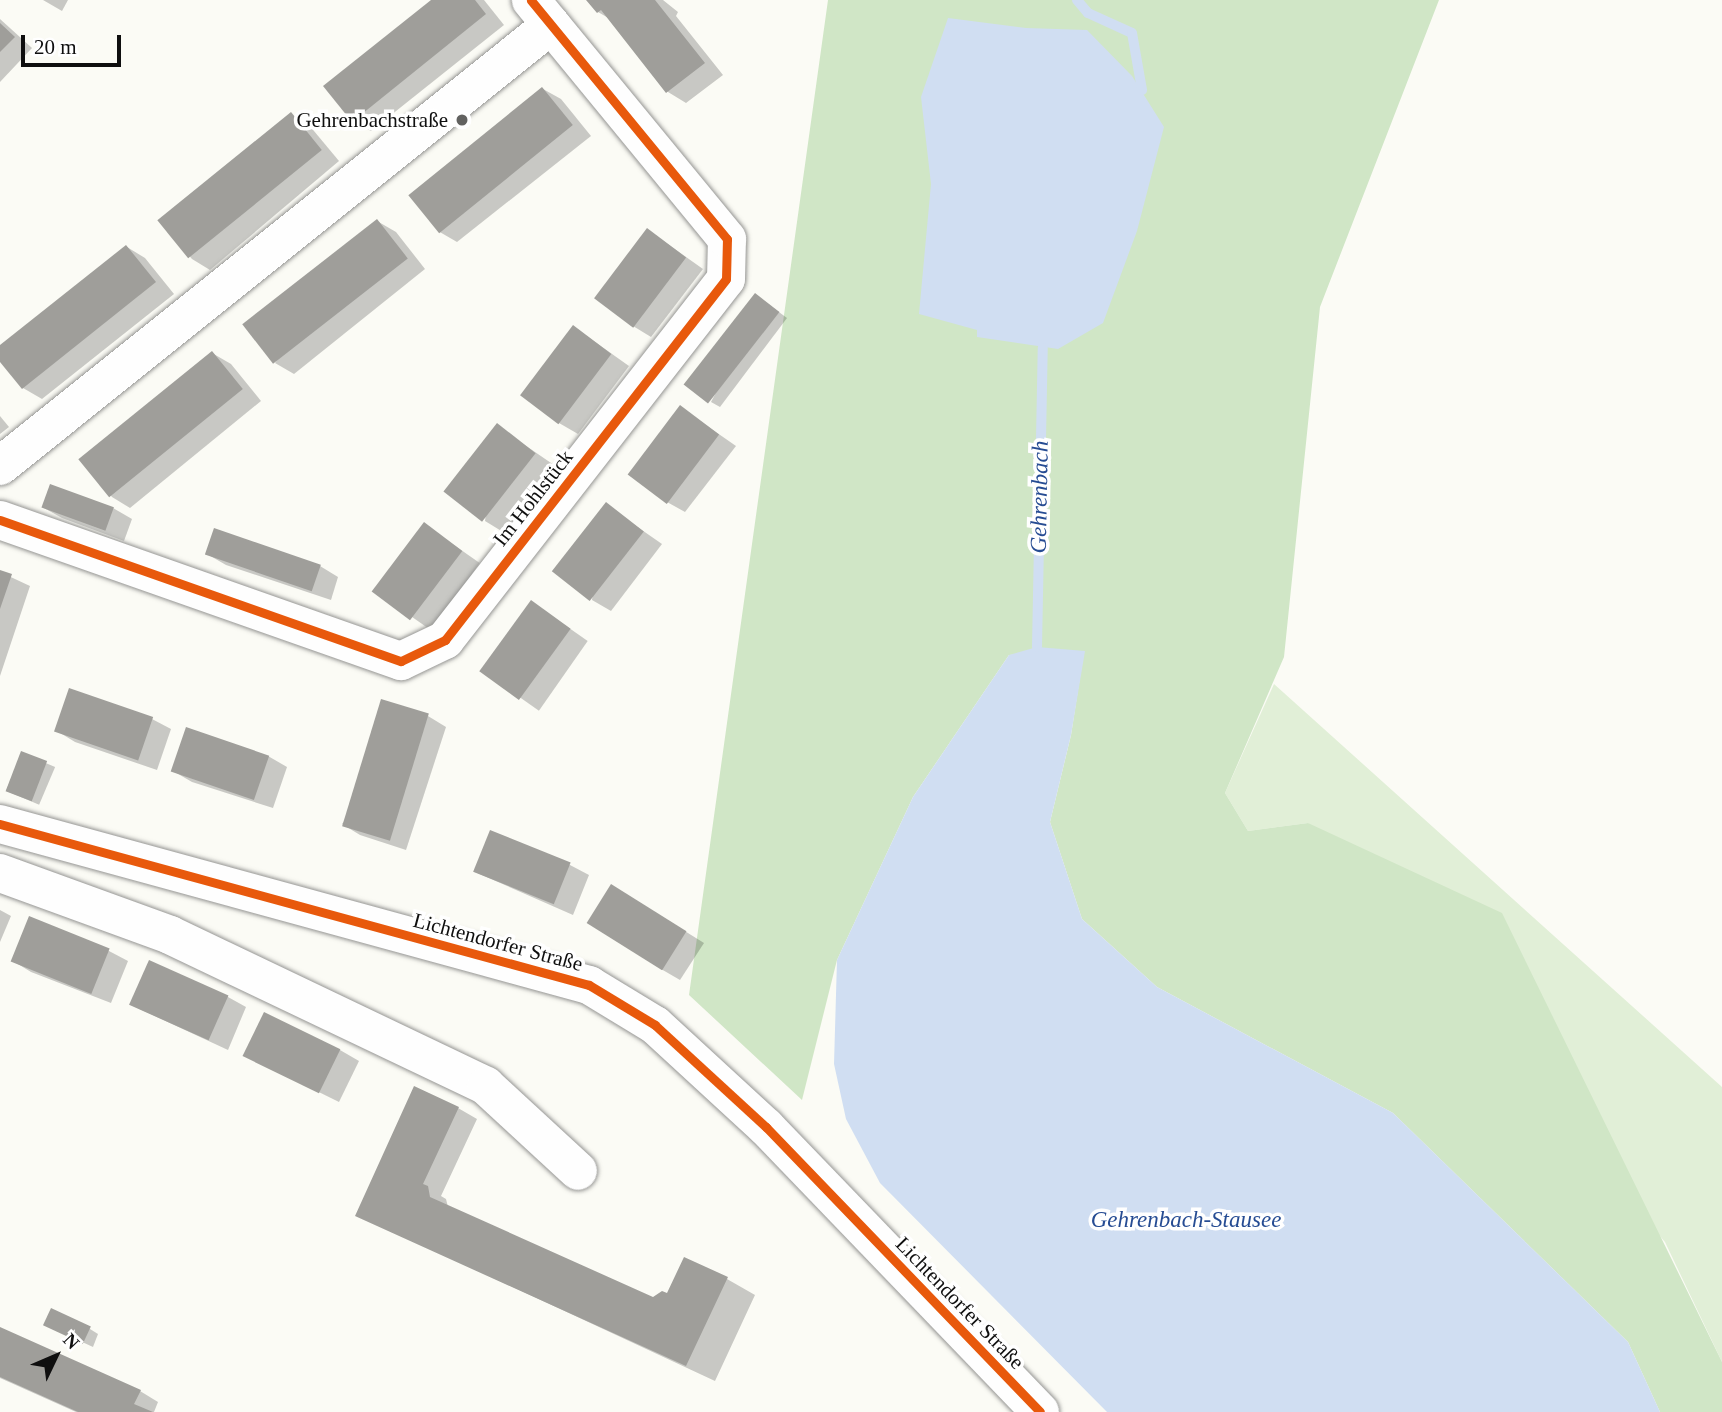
<!DOCTYPE html>
<html>
<head>
<meta charset="utf-8">
<style>
	body { margin:0 }
	#map { position:relative; width:1722px; height:1412px; overflow:hidden; background:#fbfbf5; font-family:"Times New Roman",serif }
	div>[style] { position:absolute }
	[style*='--x'] { left:calc(var(--x)*1px); top:calc(var(--y)*1px); width:calc(var(--w)*1px); rotate:calc(var(--a)*1deg) }
	.green>* { inset:0; background:#e1efd7 }
	.forest>* { inset:0; background:#d0e6c6 }
	.water>* { inset:0; background:#d0def2 }
	.shadow>* { inset:0; background:#0003; transform-origin:0 0 }
	.stream>* { height:10px; margin:-5px; padding:0 5px; transform-origin:5px; border-radius:5px; background:#d0def2 }
	.building>* { inset:0; background:#9f9e9a; transform-origin:0 0 }
	.roads { filter:drop-shadow(0 0 2px #959593) drop-shadow(0 0 2px #959593) }
	.street>* { height:38px; margin:-19px; padding:0 19px; transform-origin:19px; border-radius:19px; background:#fefefe }
	.cycleway>* { height:9px; margin:-4.5px; padding:0 4.5px; transform-origin:4.5px; border-radius:4.5px; background:#e8590c }
	.dots>* { width:19px; height:19px; translate:-50% -50%; box-sizing:border-box; border:4px solid #fff; border-radius:50% }
	span { translate:-50% -50%; white-space:nowrap; text-align:center; line-height:1.15; -webkit-text-stroke:7px #fff; paint-order:stroke }
	.poi-label { font-size:21px; color:#0f0f0f }
	.right { translate:-100% -50%; text-align:right }
	.street-label { font-size:21px; color:#0f0f0f }
	.water-label { font-size:23px; color:#264c93; font-style:italic }
	.north { position:absolute; left:21px; top:1321px; width:70px; height:70px; -webkit-text-stroke:5px #fff; paint-order:stroke; rotate:46deg; font-size:19px; font-weight:700; line-height:28px; text-align:center; color:#0f0f0f }
	.north::after { content:''; display:block; margin:auto; width:24px; height:32px; background:#0f0f0f; clip-path:polygon(50% 0,100% 100%,50% 72%,0 100%) }
	.scale { position:absolute; left:21px; top:35px; width:100px; height:32px; box-sizing:border-box; border:4px solid #0f0f0f; border-top:0; padding-left:9px; font-size:21px; line-height:24px; white-space:nowrap; color:#0f0f0f; -webkit-text-stroke:5px #fff; paint-order:stroke }
</style>
</head>
<body>
<div id="map">
	<div class="green">
		<i style="clip-path:polygon(1274px 684px,1722px 1087px,1722px 1362px,1665px 1242px,1308px 823px,1248px 831px,1225px 793px)"></i>
	</div>
	<div class="forest">
		<i style="clip-path:polygon(828px 0,1439px 0,1320px 307px,1284px 657px,1225px 793px,1248px 831px,1308px 823px,1502px 913px,1722px 1362px,1722px 1412px,1660px 1412px,1628px 1342px,1393px 1113px,1157px 987px,1082px 919px,1050px 822px,1071px 735px,1084px 651px,1009px 655px,913px 797px,837px 960px,802px 1100px,689px 995px)"></i>
	</div>
	<div class="water">
		<i style="clip-path:polygon(948px 18px,1026px 28px,1087px 30px,1132px 76px,1164px 127px,1137px 231px,1103px 323px,1058px 349px,977px 337px,977px 330px,919px 314px,931px 184px,921px 97px)"></i>
		<i style="clip-path:polygon(1037px 647px,1085px 651px,1071px 735px,1050px 822px,1082px 919px,1157px 987px,1393px 1113px,1628px 1342px,1660px 1412px,1107px 1412px,880px 1183px,846px 1119px,834px 1064px,837px 960px,913px 797px,1009px 655px)"></i>
	</div>
	<div class="shadow">
		<i style="clip-path:polygon(43px 0,68px 0,62px 11px)"></i>
		<i style="clip-path:polygon(434px 0,484px 0,504px 25px,371px 131px,353px 121px)"></i>
		<i style="clip-path:polygon(590px 0,663px 0,678px 12px,676px 16px,723px 75px,686px 103px,668px 92px,610px 19px,598px 12px)"></i>
		<i style="clip-path:polygon(0 19px,32px 48px,0 82px)"></i>
		<i style="clip-path:polygon(543px 89px,561px 99px,591px 136px,457px 242px,438px 231px)"></i>
		<i style="clip-path:polygon(291px 115px,309px 125px,339px 161px,210px 270px,192px 259px,161px 223px)"></i>
		<i style="clip-path:polygon(377px 221px,396px 232px,425px 269px,294px 374px,275px 363px)"></i>
		<i style="clip-path:polygon(648px 230px,703px 269px,651px 337px,633px 326px)"></i>
		<i style="clip-path:polygon(127px 247px,145px 258px,174px 294px,42px 399px,23px 388px,0 359px,0 348px)"></i>
		<i style="clip-path:polygon(764px 301px,787px 318px,720px 407px,711px 402px)"></i>
		<i style="clip-path:polygon(574px 327px,629px 366px,578px 434px,559px 423px)"></i>
		<i style="clip-path:polygon(212px 353px,231px 364px,261px 401px,130px 508px,112px 497px,81px 460px)"></i>
		<i style="clip-path:polygon(680px 407px,736px 446px,685px 512px,667px 502px)"></i>
		<i style="clip-path:polygon(0 416px,9px 427px,0 434px)"></i>
		<i style="clip-path:polygon(497px 426px,554px 465px,503px 532px,485px 521px)"></i>
		<i style="clip-path:polygon(606px 505px,662px 544px,611px 611px,592px 600px)"></i>
		<i style="clip-path:polygon(44px 508px,113px 508px,132px 519px,124px 541px,62px 518px)"></i>
		<i style="left:424px;top:524px;width:68px;height:83px;rotate:35deg"></i>
		<i style="clip-path:polygon(207px 554px,320px 566px,338px 577px,331px 600px,226px 565px)"></i>
		<i style="clip-path:polygon(0 572px,30px 586px,0 676px)"></i>
		<i style="left:532px;top:602px;width:68px;height:85px;rotate:35deg"></i>
		<i style="clip-path:polygon(428px 716px,446px 727px,406px 850px,360px 835px,342px 824px)"></i>
		<i style="clip-path:polygon(152px 719px,171px 729px,157px 770px,75px 742px,57px 731px)"></i>
		<i style="left:22px;top:753px;width:36px;height:41px;rotate:23deg"></i>
		<i style="clip-path:polygon(268px 756px,287px 767px,273px 808px,192px 782px,173px 771px)"></i>
		<i style="clip-path:polygon(570px 865px,589px 875px,573px 915px,475px 872px)"></i>
		<i style="clip-path:polygon(630px 897px,704px 943px,680px 980px,661px 969px)"></i>
		<i style="clip-path:polygon(0 910px,11px 916px,0 942px)"></i>
		<i style="clip-path:polygon(109px 951px,128px 961px,111px 1003px,31px 972px,13px 961px)"></i>
		<i style="clip-path:polygon(228px 997px,246px 1007px,228px 1050px,131px 1005px)"></i>
		<i style="clip-path:polygon(340px 1050px,359px 1061px,339px 1102px,264px 1065px)"></i>
		<i style="clip-path:polygon(458px 1108px,477px 1119px,441px 1196px,446px 1199px,448px 1207px,653px 1299px,727px 1279px,755px 1295px,715px 1381px,358px 1215px)"></i>
		<i style="clip-path:polygon(0 1329px,140px 1391px,158px 1402px,154px 1412px,76px 1412px,0 1378px)"></i>
		<i style="clip-path:polygon(54px 1329px,90px 1329px,98px 1334px,93px 1347px)"></i>
	</div>
	<div class="stream">
		<i style="--x:1077;--y:0;--w:17;--a:50"></i>
		<i style="--x:1088;--y:13;--w:48;--a:24.4"></i>
		<i style="--x:1132;--y:33;--w:58;--a:80"></i>
		<i style="--x:1037;--y:647;--w:299;--a:-88.9"></i>
	</div>
	<div class="building">
		<i style="clip-path:polygon(431px 0,475px 0,486px 14px,352px 122px,323px 86px)"></i>
		<i style="clip-path:polygon(586px 0,655px 0,705px 63px,666px 93px,601px 10px,597px 13px)"></i>
		<i style="clip-path:polygon(0 23px,15px 37px,0 52px)"></i>
		<i style="left:542px;top:87px;width:49px;height:172px;rotate:51deg"></i>
		<i style="left:291px;top:112px;width:49px;height:172px;rotate:51deg"></i>
		<i style="left:377px;top:219px;width:50px;height:171px;rotate:52deg"></i>
		<i style="left:647px;top:228px;width:49px;height:88px;rotate:37deg"></i>
		<i style="clip-path:polygon(126px 245px,156px 282px,22px 389px,0 362px,0 345px)"></i>
		<i style="left:755px;top:293px;width:31px;height:116px;rotate:38deg"></i>
		<i style="left:573px;top:325px;width:48px;height:88px;rotate:37deg"></i>
		<i style="left:212px;top:351px;width:49px;height:172px;rotate:51deg"></i>
		<i style="left:680px;top:405px;width:49px;height:87px;rotate:37deg"></i>
		<i style="left:497px;top:423px;width:49px;height:87px;rotate:38deg"></i>
		<i style="left:50px;top:484px;width:68px;height:25px;rotate:20deg"></i>
		<i style="left:606px;top:502px;width:48px;height:88px;rotate:38deg"></i>
		<i style="left:424px;top:522px;width:48px;height:87px;rotate:37deg"></i>
		<i style="left:214px;top:528px;width:113px;height:28px;rotate:19deg"></i>
		<i style="clip-path:polygon(0 570px,12px 574px,0 609px)"></i>
		<i style="left:531px;top:600px;width:49px;height:88px;rotate:36deg"></i>
		<i style="left:69px;top:688px;width:89px;height:46px;rotate:19deg"></i>
		<i style="left:381px;top:699px;width:50px;height:133px;rotate:17deg"></i>
		<i style="left:186px;top:727px;width:88px;height:47px;rotate:19deg"></i>
		<i style="left:21px;top:751px;width:28px;height:43px;rotate:21deg"></i>
		<i style="left:490px;top:830px;width:87px;height:45px;rotate:22deg"></i>
		<i style="left:611px;top:884px;width:89px;height:46px;rotate:32deg"></i>
		<i style="left:29px;top:916px;width:87px;height:49px;rotate:22deg"></i>
		<i style="left:149px;top:960px;width:87px;height:49px;rotate:24deg"></i>
		<i style="left:264px;top:1012px;width:85px;height:49px;rotate:26deg"></i>
		<i style="clip-path:polygon(414px 1086px,459px 1107px,423px 1184px,428px 1186px,430px 1197px,653px 1297px,662px 1291px,667px 1293px,684px 1257px,728px 1277px,686px 1366px,355px 1216px)"></i>
		<i style="left:51px;top:1308px;width:44px;height:19px;rotate:25deg"></i>
		<i style="clip-path:polygon(0 1327px,141px 1390px,134px 1404px,153px 1412px,78px 1412px,0 1377px)"></i>
	</div>
	<div class="roads">
		<div class="street">
			<i style="--x:0;--y:466;--w:706;--a:-38.67"></i>
			<i style="--x:0;--y:520;--w:425;--a:19.4"></i>
			<i style="--x:401;--y:661;--w:49;--a:-25.5"></i>
			<i style="--x:445;--y:640;--w:457;--a:-52.1"></i>
			<i style="--x:726;--y:279;--w:40;--a:-88.6"></i>
			<i style="--x:727;--y:239;--w:309;--a:-129.4"></i>
			<i style="--x:0;--y:824;--w:611;--a:15.29"></i>
			<i style="--x:589;--y:985;--w:77;--a:31.2"></i>
			<i style="--x:655;--y:1025;--w:151;--a:42.6"></i>
			<i style="--x:766;--y:1127;--w:395;--a:46.1"></i>
			<i style="--x:0;--y:873;--w:181;--a:20"></i>
			<i style="--x:170;--y:935;--w:350;--a:25.5"></i>
			<i style="--x:486;--y:1086;--w:125;--a:42.7"></i>
		</div>
	</div>
	<div class="cycleway">
		<i style="--x:0;--y:520;--w:425;--a:19.4"></i>
		<i style="--x:401;--y:661;--w:49;--a:-25.5"></i>
		<i style="--x:445;--y:640;--w:457;--a:-52.1"></i>
		<i style="--x:726;--y:279;--w:40;--a:-88.6"></i>
		<i style="--x:727;--y:239;--w:309;--a:-129.4"></i>
		<i style="--x:0;--y:824;--w:611;--a:15.29"></i>
		<i style="--x:589;--y:985;--w:77;--a:31.2"></i>
		<i style="--x:655;--y:1025;--w:151;--a:42.6"></i>
		<i style="--x:766;--y:1127;--w:395;--a:46.1"></i>
	</div>
	<div class="dots">
		<i style="left:462px;top:120px;background:#626260"></i>
	</div>
	<div class="poi-label">
		<span class="right" style="left:448px;top:120px">Gehrenbachstraße</span>
	</div>
	<div class="street-label">
		<span style="left:533px;top:498px;rotate:-52deg">Im Hohlstück</span>
		<span style="left:498px;top:942px;rotate:15deg">Lichtendorfer Straße</span>
		<span style="left:960px;top:1303px;rotate:46deg">Lichtendorfer Straße</span>
	</div>
	<div class="water-label">
		<span style="left:1040px;top:497px;rotate:-89deg">Gehrenbach</span>
		<span style="left:1186px;top:1220px">Gehrenbach-Stausee</span>
	</div>
	<div class="north">N</div>
	<div class="scale">20 m</div>
</div>
</body>
</html>
